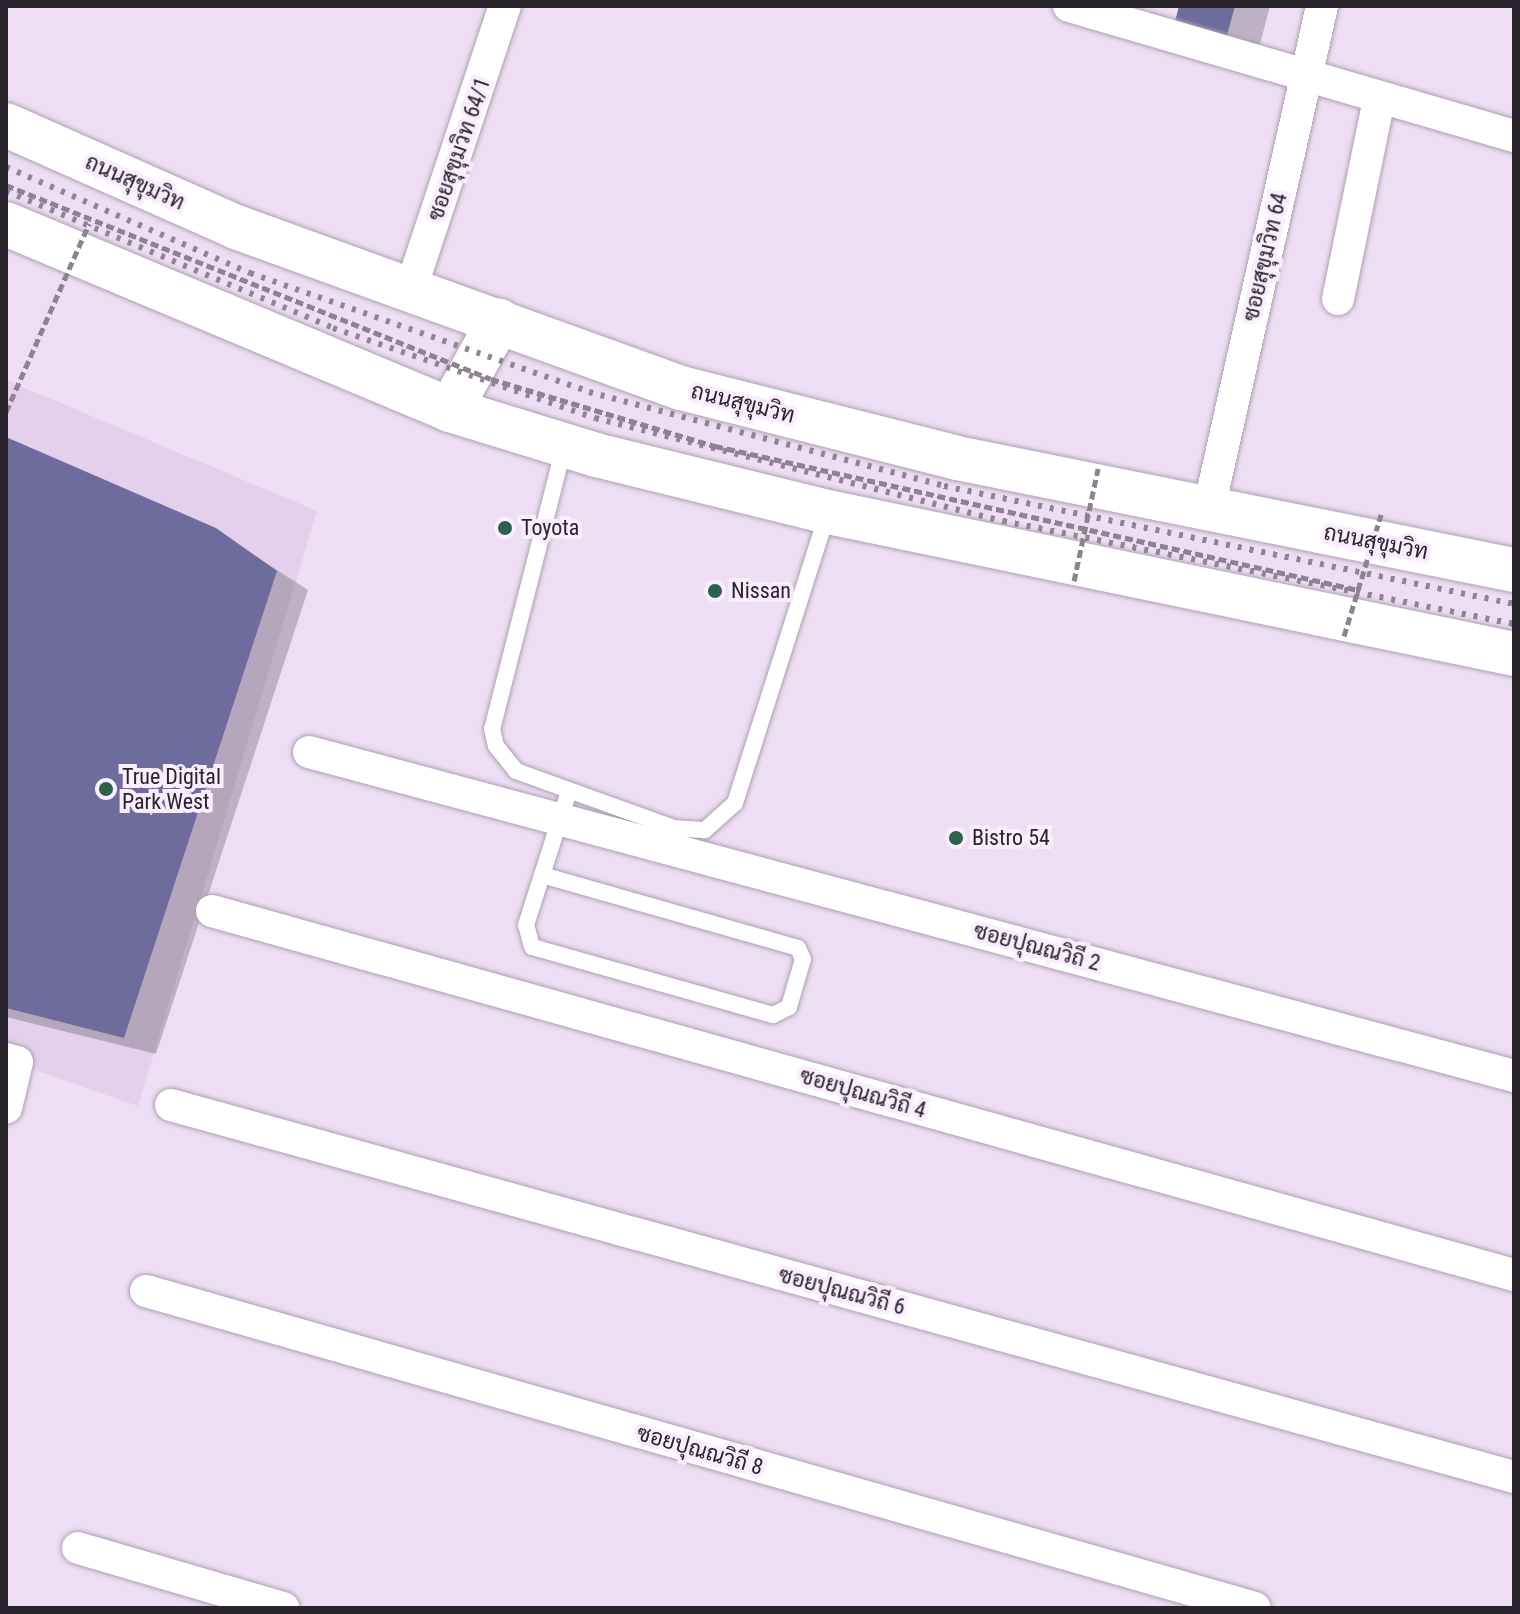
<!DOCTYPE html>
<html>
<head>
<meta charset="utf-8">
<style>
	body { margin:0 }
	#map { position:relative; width:1520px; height:1614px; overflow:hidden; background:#eedef4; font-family:"Roboto Condensed",Sarabun,sans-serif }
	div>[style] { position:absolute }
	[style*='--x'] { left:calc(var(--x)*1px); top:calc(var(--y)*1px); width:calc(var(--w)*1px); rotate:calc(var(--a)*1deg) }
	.built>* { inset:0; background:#e4d0ec }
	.shadow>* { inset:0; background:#0003 }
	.building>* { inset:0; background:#6e6c9c }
	.roads { filter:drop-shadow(0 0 2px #ad9fb3) drop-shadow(0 0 2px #ad9fb3) }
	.lane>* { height:16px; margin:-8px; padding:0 8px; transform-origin:8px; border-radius:8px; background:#fff }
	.street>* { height:32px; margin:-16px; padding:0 16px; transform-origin:16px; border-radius:16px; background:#fff }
	.primary>* { height:44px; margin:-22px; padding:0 22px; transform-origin:22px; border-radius:22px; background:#fff }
	.rail>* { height:6px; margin-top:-3px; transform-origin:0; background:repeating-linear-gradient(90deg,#8f8493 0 4px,transparent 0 12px) }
	.path-bridge>* { height:5px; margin-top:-2.5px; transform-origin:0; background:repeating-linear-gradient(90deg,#8d8291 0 8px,transparent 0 12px) }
	.dots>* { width:22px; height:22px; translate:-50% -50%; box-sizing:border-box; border:4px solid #f9edff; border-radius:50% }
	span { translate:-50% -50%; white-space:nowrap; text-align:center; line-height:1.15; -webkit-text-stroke:8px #f9edff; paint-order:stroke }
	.street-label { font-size:22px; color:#29232b }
	.poi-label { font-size:22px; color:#29232b }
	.left { translate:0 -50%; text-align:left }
	.frame { position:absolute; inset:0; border:8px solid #29232b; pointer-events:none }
</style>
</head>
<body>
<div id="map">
	<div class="built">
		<i style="clip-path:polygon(6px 380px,317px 511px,138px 1106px,6px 1060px)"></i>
	</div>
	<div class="shadow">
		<i style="clip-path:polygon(1181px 6px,1270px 6px,1255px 63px)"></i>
		<i style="clip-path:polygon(6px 439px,215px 530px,308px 590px,156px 1054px,6px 1017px)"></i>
	</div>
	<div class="building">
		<i style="clip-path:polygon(1179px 6px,1235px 6px,1224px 46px,1172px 33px)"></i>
		<i style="clip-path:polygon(6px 437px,216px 528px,277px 571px,124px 1038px,6px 1008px)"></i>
	</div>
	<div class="roads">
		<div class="lane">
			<i style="--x:564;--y:447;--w:291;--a:104.3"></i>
			<i style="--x:492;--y:729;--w:17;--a:77"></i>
			<i style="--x:496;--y:746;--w:32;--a:51"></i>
			<i style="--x:516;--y:771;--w:168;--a:19.8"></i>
			<i style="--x:674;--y:828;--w:31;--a:4"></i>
			<i style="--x:705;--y:830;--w:40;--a:-42"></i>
			<i style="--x:735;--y:803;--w:303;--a:-72.3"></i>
			<i style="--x:542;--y:875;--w:266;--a:15.9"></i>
			<i style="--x:798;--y:948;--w:12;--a:66"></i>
			<i style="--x:803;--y:959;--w:50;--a:106.3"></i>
			<i style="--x:789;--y:1007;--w:18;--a:153"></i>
			<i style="--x:773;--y:1015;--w:250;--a:-164.2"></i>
			<i style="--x:532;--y:947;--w:23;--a:-105"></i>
			<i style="--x:526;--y:925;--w:111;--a:-72.2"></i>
			<i style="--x:560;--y:819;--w:29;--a:-72"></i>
		</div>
		<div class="street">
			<i style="--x:1069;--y:6;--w:464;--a:16.3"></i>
			<i style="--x:410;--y:291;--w:300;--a:-71.6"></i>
			<i style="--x:1338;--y:299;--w:203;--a:-78.4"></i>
			<i style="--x:1209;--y:508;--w:515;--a:-77.31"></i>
			<i style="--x:309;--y:752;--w:1248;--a:15.05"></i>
			<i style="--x:212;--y:911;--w:1352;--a:15.62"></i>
			<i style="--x:6;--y:1059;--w:11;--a:15"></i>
			<i style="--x:17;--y:1062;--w:47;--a:103.4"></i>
			<i style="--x:171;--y:1105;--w:1394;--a:15.48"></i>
			<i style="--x:146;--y:1291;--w:1153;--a:15.95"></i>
			<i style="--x:78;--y:1548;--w:214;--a:16.3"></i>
		</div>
		<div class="primary">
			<i style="--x:6;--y:125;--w:252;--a:23.9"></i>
			<i style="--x:236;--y:227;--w:473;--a:19.9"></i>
			<i style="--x:681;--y:388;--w:285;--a:14.2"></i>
			<i style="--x:957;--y:458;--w:568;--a:11.37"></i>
			<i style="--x:6;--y:224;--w:481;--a:22.7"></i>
			<i style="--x:450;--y:410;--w:153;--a:17.1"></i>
			<i style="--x:596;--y:455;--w:239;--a:13.8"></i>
			<i style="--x:828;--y:512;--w:701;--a:11.69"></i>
			<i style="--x:450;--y:410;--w:102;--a:-61.2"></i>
		</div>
	</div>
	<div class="rail">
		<i style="--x:6;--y:167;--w:266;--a:23.5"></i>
		<i style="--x:250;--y:273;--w:359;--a:19.3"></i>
		<i style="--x:589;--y:392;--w:367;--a:14.8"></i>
		<i style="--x:944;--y:486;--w:582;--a:11.7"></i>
		<i style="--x:6;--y:191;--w:355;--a:22.7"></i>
		<i style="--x:333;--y:328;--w:277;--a:19"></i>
		<i style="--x:595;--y:418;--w:421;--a:14.2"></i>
		<i style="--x:1003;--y:521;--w:521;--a:11.4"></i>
	</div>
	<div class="path-bridge">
		<i style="--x:6;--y:185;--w:522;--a:21.8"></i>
		<i style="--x:491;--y:379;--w:234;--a:16.7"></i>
		<i style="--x:715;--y:446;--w:659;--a:12.62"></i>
		<i style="--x:6;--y:412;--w:206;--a:-66.2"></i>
		<i style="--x:1074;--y:581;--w:115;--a:-77.9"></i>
		<i style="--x:1344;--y:636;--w:127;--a:-73"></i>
	</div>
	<div class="dots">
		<i style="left:505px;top:528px;background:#2b6249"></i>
		<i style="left:715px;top:591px;background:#2b6249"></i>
		<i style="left:106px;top:789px;background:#2b6249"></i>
		<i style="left:956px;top:838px;background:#2b6249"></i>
	</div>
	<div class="street-label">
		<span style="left:459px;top:149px;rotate:-71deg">ซอยสุขุมวิท 64/1</span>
		<span style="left:135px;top:182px;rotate:24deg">ถนนสุขุมวิท</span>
		<span style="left:1265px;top:257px;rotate:-77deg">ซอยสุขุมวิท 64</span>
		<span style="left:743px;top:403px;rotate:14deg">ถนนสุขุมวิท</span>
		<span style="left:1376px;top:542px;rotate:11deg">ถนนสุขุมวิท</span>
		<span style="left:1037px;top:947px;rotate:15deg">ซอยปุณณวิถี 2</span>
		<span style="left:863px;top:1093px;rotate:16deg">ซอยปุณณวิถี 4</span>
		<span style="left:842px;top:1291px;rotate:15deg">ซอยปุณณวิถี 6</span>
		<span style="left:700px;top:1450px;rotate:16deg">ซอยปุณณวิถี 8</span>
	</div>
	<div class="poi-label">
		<span class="left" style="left:521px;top:528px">Toyota</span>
		<span class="left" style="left:731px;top:591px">Nissan</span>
		<span class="left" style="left:122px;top:789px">True Digital<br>Park West</span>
		<span class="left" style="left:972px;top:838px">Bistro 54</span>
	</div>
	<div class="frame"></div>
</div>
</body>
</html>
